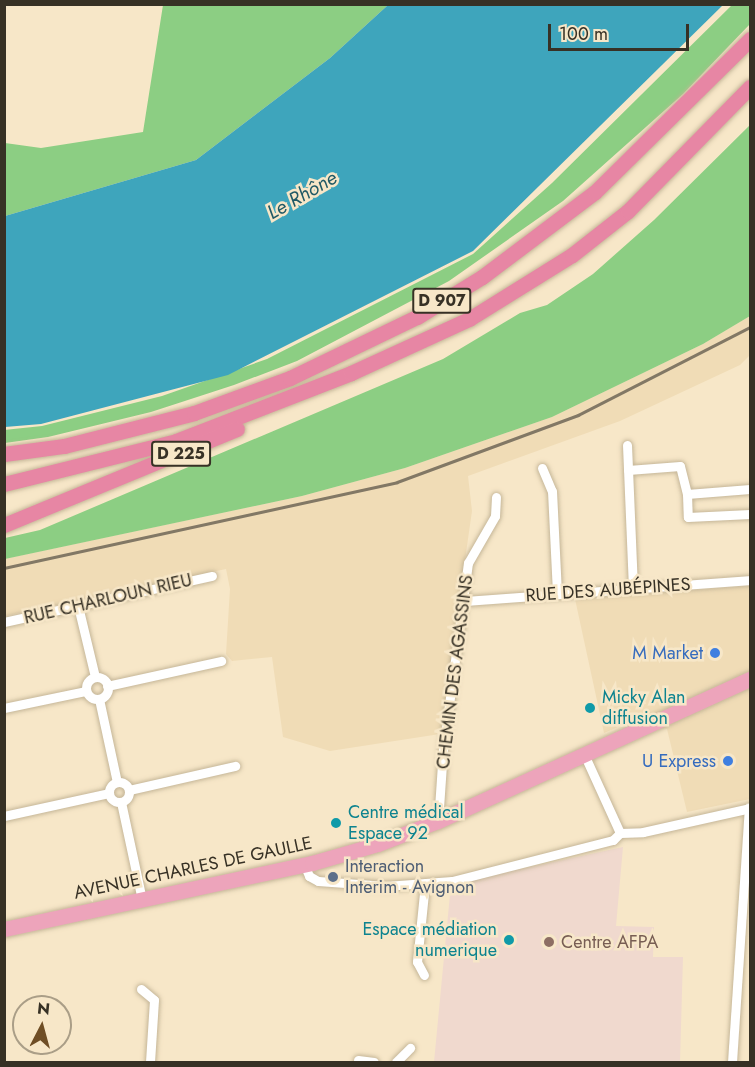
<!DOCTYPE html>
<html>
<head>
<meta charset="utf-8">
<style>
	body { margin:0 }
	#map { position:relative; width:755px; height:1067px; overflow:hidden; background:#f7e7c8; font-family:Jost,sans-serif }
	div>[style] { position:absolute }
	[style*='--x'] { left:calc(var(--x)*1px); top:calc(var(--y)*1px); width:calc(var(--w)*1px); rotate:calc(var(--a)*1deg) }
	.built>* { inset:0; background:#f0dcb6 }
	.education>* { inset:0; background:#f0d9ce }
	.forest>* { inset:0; background:#8cce83 }
	.water>* { inset:0; background:#3ea5bc }
	.roads { filter:drop-shadow(0 0 2px #c5b698) drop-shadow(0 0 2px #c5b698) }
	.minor>* { height:9px; margin:-4.5px; padding:0 4.5px; transform-origin:4.5px; border-radius:4.5px; background:#fff }
	.minor>.ring { margin:-4.5px; padding:0; box-sizing:content-box; background:none; border:9px solid #fff; border-radius:50% }
	.primary>* { height:15px; margin:-7.5px; padding:0 7.5px; transform-origin:7.5px; border-radius:7.5px; background:#eda4bb }
	.trunk>* { height:15px; margin:-7.5px; padding:0 7.5px; transform-origin:7.5px; border-radius:7.5px; background:#e786a4 }
	.rail>* { height:3px; margin:-1.5px; padding:0 1.5px; transform-origin:1.5px; border-radius:1.5px; background:#827865 }
	.dots>* { width:16px; height:16px; translate:-50% -50%; box-sizing:border-box; border:3px solid #f7e7c8; border-radius:50% }
	span { translate:-50% -50%; white-space:nowrap; text-align:center; line-height:1.15; -webkit-text-stroke:5px #f7e7c8; paint-order:stroke }
	.shield-label span { padding:2px 4px; background:#f7e7c8; border:2px solid; border-radius:4px; -webkit-text-stroke-width:0 }
	.shield-label { font-size:16px; color:#373125; font-weight:700 }
	.street-label { font-size:18px; color:#373125 }
	.shop-label { font-size:18px; color:#366cbe }
	.right { translate:-100% -50%; text-align:right }
	.culture-label { font-size:18px; color:#0d838f }
	.left { translate:0 -50%; text-align:left }
	.service-label { font-size:18px; color:#4e5e75 }
	.education-label { font-size:18px; color:#785e54 }
	.water-label { font-size:20px; color:#215a66; font-style:italic }
	.frame { position:absolute; inset:0; border:6px solid #373125; pointer-events:none }
	.north { position:absolute; left:12px; top:995px; width:60px; height:60px; box-sizing:border-box; background:#f7e7c8; border:2px solid #aa9e87; border-radius:50%; rotate:6deg; font-size:16px; font-weight:700; line-height:24px; text-align:center; color:#373125 }
	.north::after { content:''; display:block; margin:auto; width:21px; height:27px; background:#6f4e25; clip-path:polygon(50% 0,100% 100%,50% 72%,0 100%) }
	.scale { position:absolute; left:548px; top:24px; width:141px; height:27px; box-sizing:border-box; border:3px solid #373125; border-top:0; padding-left:8px; font-size:18px; line-height:21px; white-space:nowrap; color:#373125; -webkit-text-stroke:4px #f7e7c8; paint-order:stroke }
</style>
</head>
<body>
<div id="map">
	<div class="built">
		<i style="clip-path:polygon(750px 316px,750px 355px,740px 365px,620px 421px,468px 476px,472px 511px,440px 734px,330px 751px,283px 737px,272px 657px,232px 661px,226px 654px,230px 589px,226px 569px,5px 616px,4px 559px,302px 496px,405px 468px,552px 417px,703px 344px)"></i>
		<i style="clip-path:polygon(750px 586px,750px 799px,687px 812px,667px 729px,625px 724px,604px 733px,575px 599px)"></i>
	</div>
	<div class="education">
		<i style="clip-path:polygon(623px 847px,616px 926px,654px 927px,653px 957px,683px 957px,680px 1062px,434px 1062px,451px 884px)"></i>
	</div>
	<div class="forest">
		<i style="clip-path:polygon(163px 5px,388px 5px,330px 58px,196px 160px,5px 216px,5px 143px,41px 148px,143px 132px)"></i>
		<i style="clip-path:polygon(732px 5px,750px 5px,750px 24px,683px 94px,563px 201px,449px 281px,297px 361px,234px 385px,151px 412px,48px 437px,5px 443px,4px 430px,42px 426px,162px 396px,267px 359px,473px 254px,552px 183px)"></i>
		<i style="clip-path:polygon(750px 125px,750px 316px,703px 344px,552px 417px,405px 468px,302px 496px,5px 559px,5px 538px,40px 530px,443px 359px,520px 313px,547px 305px,593px 274px,654px 220px)"></i>
	</div>
	<div class="water">
		<i style="clip-path:polygon(388px 5px,723px 5px,473px 251px,228px 375px,41px 424px,5px 427px,5px 216px,196px 160px,330px 58px)"></i>
	</div>
	<div class="roads">
		<div class="minor">
			<i style="--x:627;--y:445;--w:144;--a:87.6"></i>
			<i style="--x:542;--y:468;--w:25;--a:67"></i>
			<i style="--x:552;--y:491;--w:103;--a:87.2"></i>
			<i style="--x:628;--y:470;--w:52;--a:-4.4"></i>
			<i style="--x:680;--y:466;--w:29;--a:76"></i>
			<i style="--x:687;--y:494;--w:63;--a:-4.5"></i>
			<i style="--x:687;--y:494;--w:23;--a:88"></i>
			<i style="--x:688;--y:517;--w:62;--a:-2.8"></i>
			<i style="--x:466;--y:601;--w:285;--a:-4.2"></i>
			<i style="--x:78;--y:606;--w:73;--a:76.5"></i>
			<i style="--x:4;--y:622;--w:213;--a:-12.5"></i>
			<i class="ring" style="left:86px;top:677px;width:13px;height:13px"></i>
			<i style="--x:107;--y:686;--w:117;--a:-12.4"></i>
			<i style="--x:99;--y:699;--w:85;--a:77.8"></i>
			<i style="--x:4;--y:708;--w:84;--a:-11.7"></i>
			<i style="--x:584;--y:754;--w:87;--a:65.5"></i>
			<i style="--x:620;--y:833;--w:23;--a:-2"></i>
			<i style="--x:643;--y:832;--w:110;--a:-12.6"></i>
			<i class="ring" style="left:109px;top:782px;width:11px;height:11px"></i>
			<i style="--x:129;--y:790;--w:109;--a:-12.8"></i>
			<i style="--x:121;--y:802;--w:100;--a:77.9"></i>
			<i style="--x:4;--y:816;--w:107;--a:-12.4"></i>
			<i style="--x:443;--y:818;--w:11;--a:-112"></i>
			<i style="--x:439;--y:808;--w:58;--a:-86.1"></i>
			<i style="--x:443;--y:750;--w:189;--a:-82.4"></i>
			<i style="--x:468;--y:563;--w:54;--a:-60.1"></i>
			<i style="--x:495;--y:516;--w:19;--a:-87"></i>
			<i style="--x:304;--y:864;--w:13;--a:67"></i>
			<i style="--x:309;--y:876;--w:10;--a:29"></i>
			<i style="--x:318;--y:881;--w:68;--a:4.2"></i>
			<i style="--x:386;--y:886;--w:66;--a:-4.3"></i>
			<i style="--x:452;--y:881;--w:166;--a:-14.3"></i>
			<i style="--x:613;--y:840;--w:10;--a:-45"></i>
			<i style="--x:424;--y:975;--w:15;--a:-118"></i>
			<i style="--x:417;--y:962;--w:79;--a:-84.2"></i>
			<i style="--x:141;--y:989;--w:17;--a:40"></i>
			<i style="--x:154;--y:1000;--w:62;--a:93.7"></i>
			<i style="--x:358;--y:1060;--w:16;--a:7"></i>
			<i style="--x:396;--y:1062;--w:20;--a:-45"></i>
			<i style="--x:732;--y:1062;--w:255;--a:-86.2"></i>
		</div>
		<div class="primary">
			<i style="--x:4;--y:929;--w:315;--a:-12.1"></i>
			<i style="--x:312;--y:863;--w:69;--a:-16.1"></i>
			<i style="--x:378;--y:844;--w:64;--a:-21"></i>
			<i style="--x:438;--y:821;--w:343;--a:-24.5"></i>
		</div>
		<div class="trunk">
			<i style="--x:4;--y:454;--w:61;--a:-7.6"></i>
			<i style="--x:64;--y:446;--w:134;--a:-14.2"></i>
			<i style="--x:194;--y:413;--w:102;--a:-20"></i>
			<i style="--x:290;--y:378;--w:141;--a:-25.7"></i>
			<i style="--x:417;--y:317;--w:76;--a:-31.6"></i>
			<i style="--x:482;--y:277;--w:141;--a:-37"></i>
			<i style="--x:595;--y:192;--w:218;--a:-44.6"></i>
			<i style="--x:4;--y:484;--w:177;--a:-14"></i>
			<i style="--x:176;--y:441;--w:188;--a:-21.2"></i>
			<i style="--x:351;--y:373;--w:130;--a:-24.6"></i>
			<i style="--x:469;--y:319;--w:121;--a:-31.9"></i>
			<i style="--x:572;--y:255;--w:71;--a:-38.2"></i>
			<i style="--x:628;--y:211;--w:174;--a:-45.5"></i>
			<i style="--x:4;--y:525;--w:252;--a:-22.4"></i>
		</div>
	</div>
	<div class="rail">
		<i style="--x:4;--y:568;--w:402;--a:-12.3"></i>
		<i style="--x:397;--y:482;--w:193;--a:-20.3"></i>
		<i style="--x:578;--y:415;--w:193;--a:-27.1"></i>
	</div>
	<div class="dots">
		<i style="left:715px;top:653px;background:#3f7fe0"></i>
		<i style="left:590px;top:708px;background:#0f9aa8"></i>
		<i style="left:728px;top:761px;background:#3f7fe0"></i>
		<i style="left:336px;top:823px;background:#0f9aa8"></i>
		<i style="left:333px;top:877px;background:#5c6f8a"></i>
		<i style="left:509px;top:940px;background:#0f9aa8"></i>
		<i style="left:549px;top:942px;background:#8d6e63"></i>
	</div>
	<div class="shield-label">
		<span style="left:442px;top:301px">D 907</span>
		<span style="left:181px;top:454px">D 225</span>
	</div>
	<div class="street-label">
		<span style="left:608px;top:590px;rotate:-4deg">RUE DES AUBÉPINES</span>
		<span style="left:108px;top:599px;rotate:-13deg">RUE CHARLOUN RIEU</span>
		<span style="left:455px;top:672px;rotate:-83deg">CHEMIN DES AGASSINS</span>
		<span style="left:193px;top:868px;rotate:-12deg">AVENUE CHARLES DE GAULLE</span>
	</div>
	<div class="shop-label">
		<span class="right" style="left:703px;top:653px">M Market</span>
		<span class="right" style="left:716px;top:761px">U Express</span>
	</div>
	<div class="culture-label">
		<span class="left" style="left:602px;top:708px">Micky Alan<br>diffusion</span>
		<span class="left" style="left:348px;top:823px">Centre médical<br>Espace 92</span>
		<span class="right" style="left:497px;top:940px">Espace médiation<br>numerique</span>
	</div>
	<div class="service-label">
		<span class="left" style="left:345px;top:877px">Interaction<br>Interim - Avignon</span>
	</div>
	<div class="education-label">
		<span class="left" style="left:561px;top:942px">Centre AFPA</span>
	</div>
	<div class="water-label">
		<span style="left:302px;top:195px;rotate:-30deg">Le Rhône</span>
	</div>
	<div class="frame"></div>
	<div class="north">N</div>
	<div class="scale">100 m</div>
</div>
</body>
</html>
